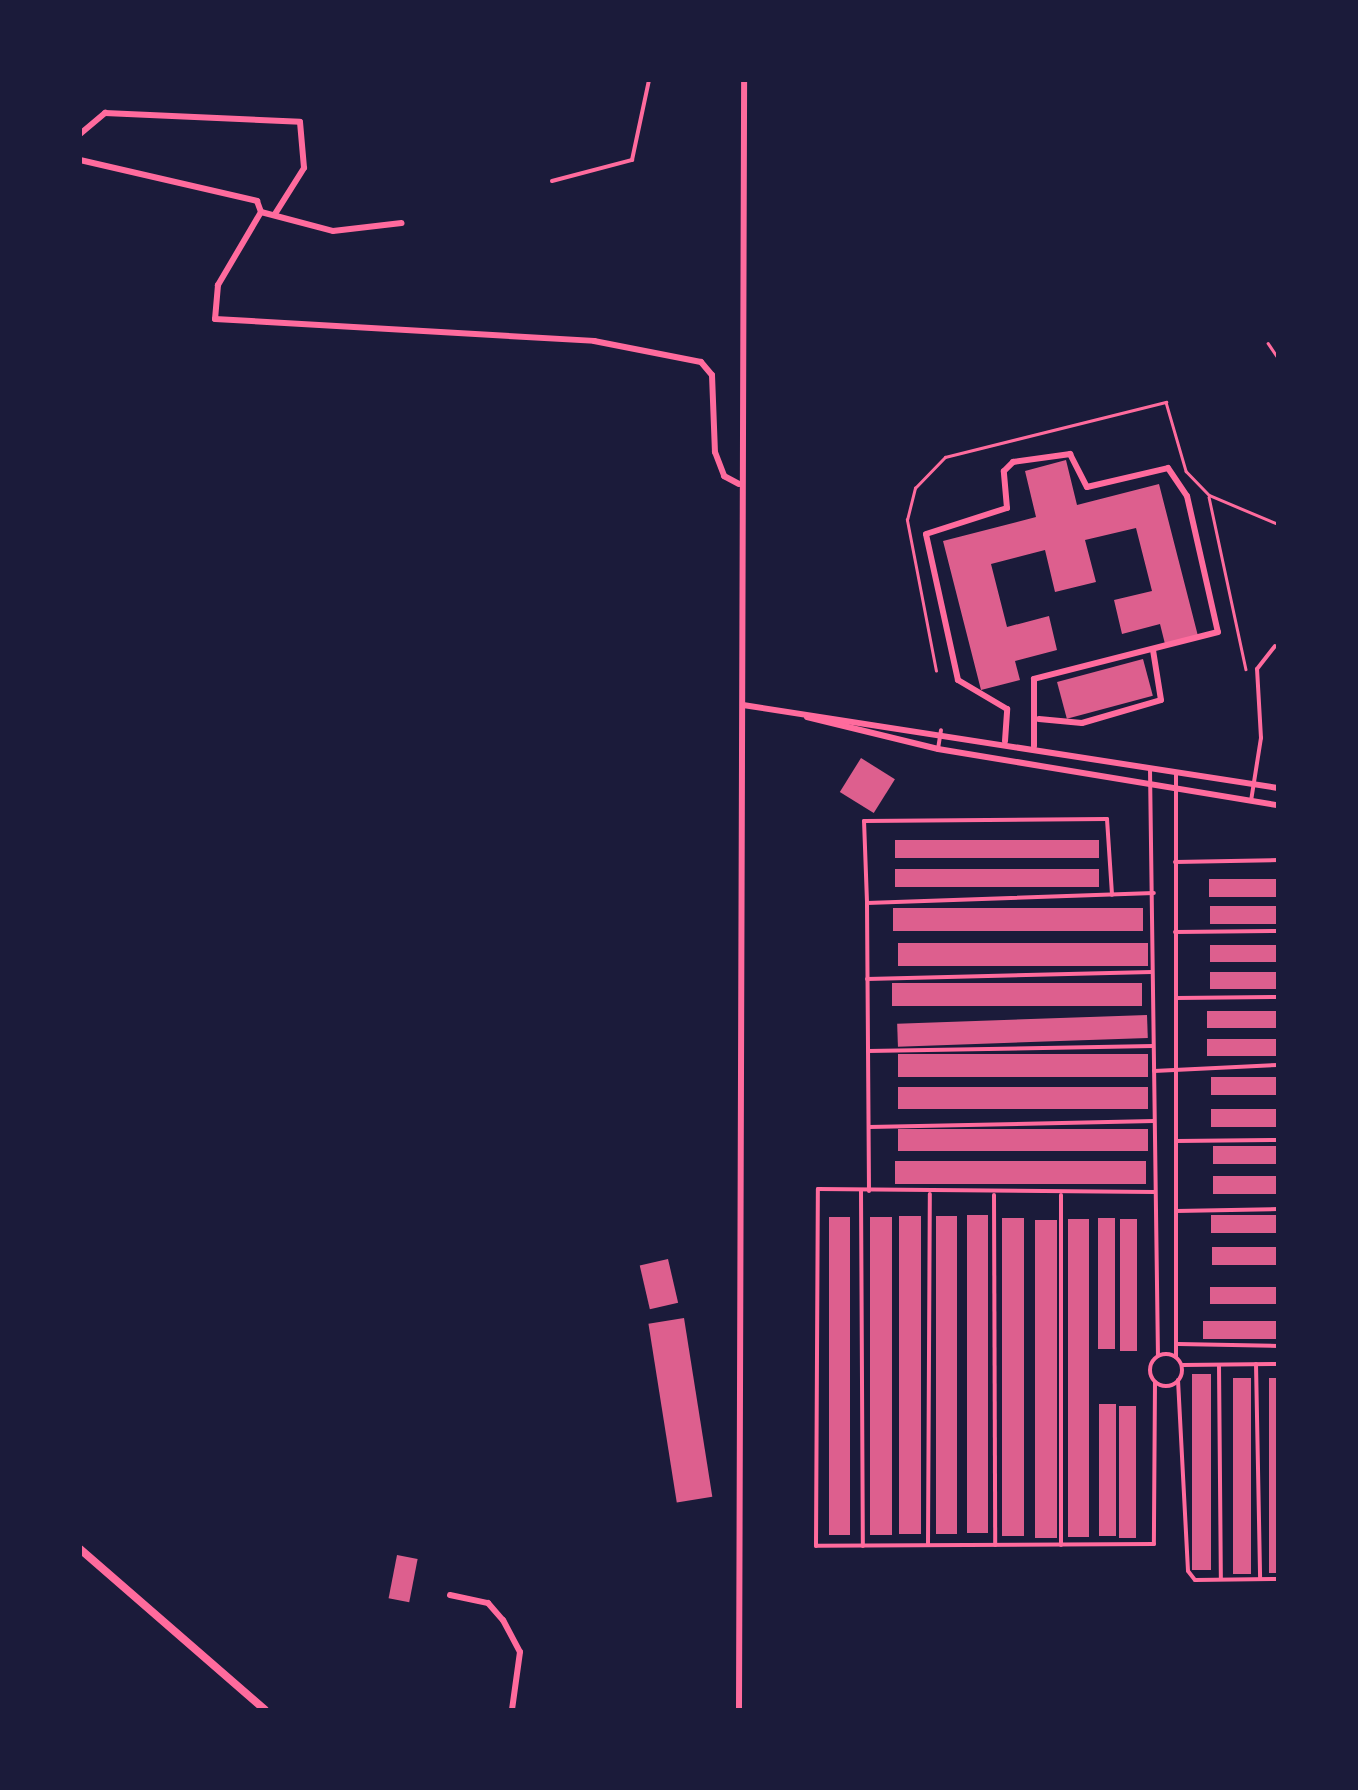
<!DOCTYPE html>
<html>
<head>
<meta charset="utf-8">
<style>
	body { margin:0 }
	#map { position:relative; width:1358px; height:1790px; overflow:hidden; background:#1b1b3a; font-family:"DejaVu Sans",sans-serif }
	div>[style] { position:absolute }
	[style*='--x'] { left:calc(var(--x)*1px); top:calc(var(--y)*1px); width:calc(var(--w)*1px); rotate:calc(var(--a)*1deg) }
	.building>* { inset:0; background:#dd5f8e; transform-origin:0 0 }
	.path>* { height:2.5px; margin:-1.25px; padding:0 1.25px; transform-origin:1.25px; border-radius:1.25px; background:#ff6b9d }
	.service>* { height:4px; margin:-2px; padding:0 2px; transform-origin:2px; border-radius:2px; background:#ff6b9d }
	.service>.ring { margin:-2px; padding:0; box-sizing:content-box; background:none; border:4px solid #ff6b9d; border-radius:50% }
	.minor>* { height:6px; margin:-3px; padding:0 3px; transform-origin:3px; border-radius:3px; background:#ff6b9d }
	.tertiary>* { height:8px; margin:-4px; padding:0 4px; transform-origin:4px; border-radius:4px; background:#ff6b9d }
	span { translate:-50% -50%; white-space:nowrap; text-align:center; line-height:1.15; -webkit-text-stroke:10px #1b1b3a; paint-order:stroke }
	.frame { position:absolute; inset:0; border:82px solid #1b1b3a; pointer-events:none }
</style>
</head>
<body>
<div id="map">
	<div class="building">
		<i style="clip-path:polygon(1066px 460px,1077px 505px,1159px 484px,1198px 636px,1165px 644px,1160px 624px,1122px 634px,1114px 600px,1152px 591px,1136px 528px,1085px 540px,1096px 582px,1055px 592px,1045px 550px,991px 564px,1007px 627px,1049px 616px,1057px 650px,1015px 661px,1020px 680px,981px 690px,943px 541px,1036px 517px,1025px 471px)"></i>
		<i style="left:1143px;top:659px;width:38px;height:89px;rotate:75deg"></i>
		<i style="left:861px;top:758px;width:40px;height:40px;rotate:32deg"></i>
		<i style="left:895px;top:840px;width:204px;height:18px"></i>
		<i style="left:895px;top:869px;width:204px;height:18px"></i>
		<i style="left:1209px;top:879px;width:69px;height:18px"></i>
		<i style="left:1278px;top:906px;width:18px;height:68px;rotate:90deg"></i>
		<i style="left:1143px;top:908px;width:23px;height:250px;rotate:90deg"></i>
		<i style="left:1148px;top:943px;width:23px;height:250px;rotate:90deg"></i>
		<i style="left:1278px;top:945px;width:17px;height:68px;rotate:90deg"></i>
		<i style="left:1278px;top:972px;width:17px;height:68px;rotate:90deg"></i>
		<i style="left:1142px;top:983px;width:23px;height:250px;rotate:90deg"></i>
		<i style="left:1278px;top:1011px;width:17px;height:71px;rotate:90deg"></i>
		<i style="left:1147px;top:1015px;width:23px;height:250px;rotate:88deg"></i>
		<i style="left:1278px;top:1039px;width:17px;height:71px;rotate:90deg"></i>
		<i style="left:1148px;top:1054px;width:23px;height:250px;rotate:90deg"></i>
		<i style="left:1211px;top:1077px;width:67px;height:18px"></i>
		<i style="left:1148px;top:1087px;width:22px;height:250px;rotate:90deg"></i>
		<i style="left:1211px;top:1109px;width:67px;height:18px"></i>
		<i style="left:1148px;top:1129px;width:22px;height:250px;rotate:90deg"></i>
		<i style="left:1213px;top:1146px;width:65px;height:18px"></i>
		<i style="left:1146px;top:1161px;width:23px;height:251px;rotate:90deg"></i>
		<i style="left:1213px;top:1176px;width:65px;height:18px"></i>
		<i style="left:967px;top:1215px;width:21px;height:318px"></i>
		<i style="left:1211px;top:1215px;width:67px;height:18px"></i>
		<i style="left:899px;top:1216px;width:22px;height:318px"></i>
		<i style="left:936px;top:1216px;width:21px;height:318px"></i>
		<i style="left:829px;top:1217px;width:21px;height:318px"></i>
		<i style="left:870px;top:1217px;width:22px;height:318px"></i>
		<i style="left:1002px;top:1218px;width:22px;height:318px"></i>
		<i style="left:1098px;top:1218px;width:17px;height:131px"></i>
		<i style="left:1068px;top:1219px;width:21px;height:318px"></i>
		<i style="left:1120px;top:1219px;width:17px;height:132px"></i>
		<i style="left:1035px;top:1220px;width:22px;height:318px"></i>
		<i style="left:1212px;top:1247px;width:66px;height:18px"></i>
		<i style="left:668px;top:1259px;width:45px;height:29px;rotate:77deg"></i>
		<i style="left:1210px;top:1287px;width:68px;height:17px"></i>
		<i style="left:684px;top:1318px;width:181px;height:36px;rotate:81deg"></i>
		<i style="left:1203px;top:1321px;width:75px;height:18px"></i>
		<i style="left:1211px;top:1374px;width:196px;height:19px;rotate:90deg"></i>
		<i style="left:1233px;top:1378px;width:18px;height:196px"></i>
		<i style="left:1269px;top:1378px;width:9px;height:195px"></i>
		<i style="left:1099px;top:1404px;width:17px;height:132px"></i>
		<i style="left:1119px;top:1406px;width:17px;height:132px"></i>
		<i style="left:397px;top:1555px;width:21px;height:44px;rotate:11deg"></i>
	</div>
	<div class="path">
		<i style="--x:1268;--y:343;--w:18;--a:56"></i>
		<i style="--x:1209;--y:497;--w:176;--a:77.9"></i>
		<i style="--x:936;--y:671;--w:154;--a:-100.9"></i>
		<i style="--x:907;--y:520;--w:33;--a:-76"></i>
		<i style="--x:915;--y:488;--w:43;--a:-45.9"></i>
		<i style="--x:945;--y:457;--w:228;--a:-14"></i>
		<i style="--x:1166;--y:402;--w:72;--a:73.8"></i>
		<i style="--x:1186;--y:471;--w:33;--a:46"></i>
		<i style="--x:1209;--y:495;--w:75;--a:22.8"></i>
	</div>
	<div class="service">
		<i style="--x:552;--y:181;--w:83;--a:-14.7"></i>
		<i style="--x:632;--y:160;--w:82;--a:-78"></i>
		<i style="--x:938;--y:749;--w:19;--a:-81"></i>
		<i style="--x:1150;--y:770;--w:585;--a:89.22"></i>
		<i style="--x:1251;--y:801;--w:64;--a:-81"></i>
		<i style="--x:1261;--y:738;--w:69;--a:-93.3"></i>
		<i style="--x:1257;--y:669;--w:29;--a:-52"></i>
		<i style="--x:1175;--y:862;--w:103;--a:-1.1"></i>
		<i style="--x:867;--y:902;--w:81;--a:-92.1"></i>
		<i style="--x:864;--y:821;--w:243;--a:-0.5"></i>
		<i style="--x:1107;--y:819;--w:76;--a:86.2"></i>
		<i style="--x:1175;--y:932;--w:103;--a:-0.6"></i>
		<i style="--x:867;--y:979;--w:285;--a:-1.4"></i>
		<i style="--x:1176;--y:998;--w:102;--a:-0.6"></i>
		<i style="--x:868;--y:1051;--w:285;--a:-1"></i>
		<i style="--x:1154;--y:1071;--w:124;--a:-2.8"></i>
		<i style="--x:869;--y:1127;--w:285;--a:-1.2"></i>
		<i style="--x:1176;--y:1141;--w:102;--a:-0.6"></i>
		<i style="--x:861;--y:1191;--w:355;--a:89.7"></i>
		<i style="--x:869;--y:1191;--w:288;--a:-90.4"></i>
		<i style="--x:867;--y:903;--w:287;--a:-2"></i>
		<i style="--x:994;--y:1195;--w:350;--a:89.8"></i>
		<i style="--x:1176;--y:1211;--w:102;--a:-1.1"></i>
		<i style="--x:1178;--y:1344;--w:100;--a:1.1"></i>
		<i class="ring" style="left:1150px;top:1354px;width:28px;height:28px"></i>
		<i style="--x:1176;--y:1357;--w:585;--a:-90"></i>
		<i style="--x:1256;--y:1364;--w:215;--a:88.9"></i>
		<i style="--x:1183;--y:1365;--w:95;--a:-0.6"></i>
		<i style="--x:1219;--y:1365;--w:214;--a:89.5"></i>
		<i style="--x:1178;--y:1380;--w:191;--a:87"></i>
		<i style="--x:1188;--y:1571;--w:11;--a:52"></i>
		<i style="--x:1195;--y:1580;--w:83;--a:-0.7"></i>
		<i style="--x:1155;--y:1382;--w:162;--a:90.4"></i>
		<i style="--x:1154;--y:1544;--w:338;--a:179.7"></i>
		<i style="--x:816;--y:1546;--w:357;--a:-89.7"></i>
		<i style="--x:818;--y:1189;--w:337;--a:0.5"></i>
		<i style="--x:928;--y:1544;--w:350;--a:-89.7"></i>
		<i style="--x:1061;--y:1545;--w:350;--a:-90"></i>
	</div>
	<div class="minor">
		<i style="--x:80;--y:134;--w:33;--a:-40"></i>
		<i style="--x:105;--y:113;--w:195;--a:2.6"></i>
		<i style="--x:300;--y:122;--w:46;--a:85"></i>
		<i style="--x:304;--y:168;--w:54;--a:122.2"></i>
		<i style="--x:80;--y:160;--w:182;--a:13"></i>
		<i style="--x:257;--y:201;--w:12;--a:70"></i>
		<i style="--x:261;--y:212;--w:85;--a:120.5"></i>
		<i style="--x:218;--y:285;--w:34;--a:95"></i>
		<i style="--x:215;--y:319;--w:380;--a:3.3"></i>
		<i style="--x:594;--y:341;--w:109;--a:11.1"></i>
		<i style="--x:701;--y:362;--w:17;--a:50"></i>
		<i style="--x:712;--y:375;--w:77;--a:87.8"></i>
		<i style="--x:715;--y:452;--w:26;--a:69"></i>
		<i style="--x:724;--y:476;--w:17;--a:28"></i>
		<i style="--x:261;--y:212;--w:74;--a:14.8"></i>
		<i style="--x:333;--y:231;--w:69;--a:-6.6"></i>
		<i style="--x:743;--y:705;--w:541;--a:8.82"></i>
		<i style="--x:807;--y:717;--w:135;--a:13.7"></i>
		<i style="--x:938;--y:749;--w:345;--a:9.4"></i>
		<i style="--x:1039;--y:719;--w:43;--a:5.3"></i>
		<i style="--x:1082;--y:723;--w:82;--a:-16.2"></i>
		<i style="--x:1161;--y:700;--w:51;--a:-99.1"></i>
		<i style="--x:1005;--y:741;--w:32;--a:-86"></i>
		<i style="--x:1007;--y:709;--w:57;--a:-149.4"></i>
		<i style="--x:958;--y:680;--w:149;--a:-102.4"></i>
		<i style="--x:926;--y:534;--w:85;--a:-17.8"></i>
		<i style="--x:1007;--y:508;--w:37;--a:-95"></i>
		<i style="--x:1004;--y:471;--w:13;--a:-45"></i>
		<i style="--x:1013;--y:462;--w:58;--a:-8"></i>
		<i style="--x:1070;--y:454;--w:37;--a:63"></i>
		<i style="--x:1087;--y:487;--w:83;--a:-13.2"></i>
		<i style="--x:1168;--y:468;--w:34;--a:56"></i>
		<i style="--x:1187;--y:496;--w:139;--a:77.2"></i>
		<i style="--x:1218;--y:632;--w:190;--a:165.7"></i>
		<i style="--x:1034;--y:679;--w:67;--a:90"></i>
		<i style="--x:450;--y:1595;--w:39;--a:12"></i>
		<i style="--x:488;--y:1603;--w:23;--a:49"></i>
		<i style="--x:503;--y:1620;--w:36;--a:62"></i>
		<i style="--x:520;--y:1652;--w:59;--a:97.9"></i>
		<i style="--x:739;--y:1710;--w:1630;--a:-89.82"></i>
	</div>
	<div class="tertiary">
		<i style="--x:80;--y:1549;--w:245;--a:41"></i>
	</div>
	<div class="frame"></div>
</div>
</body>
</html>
